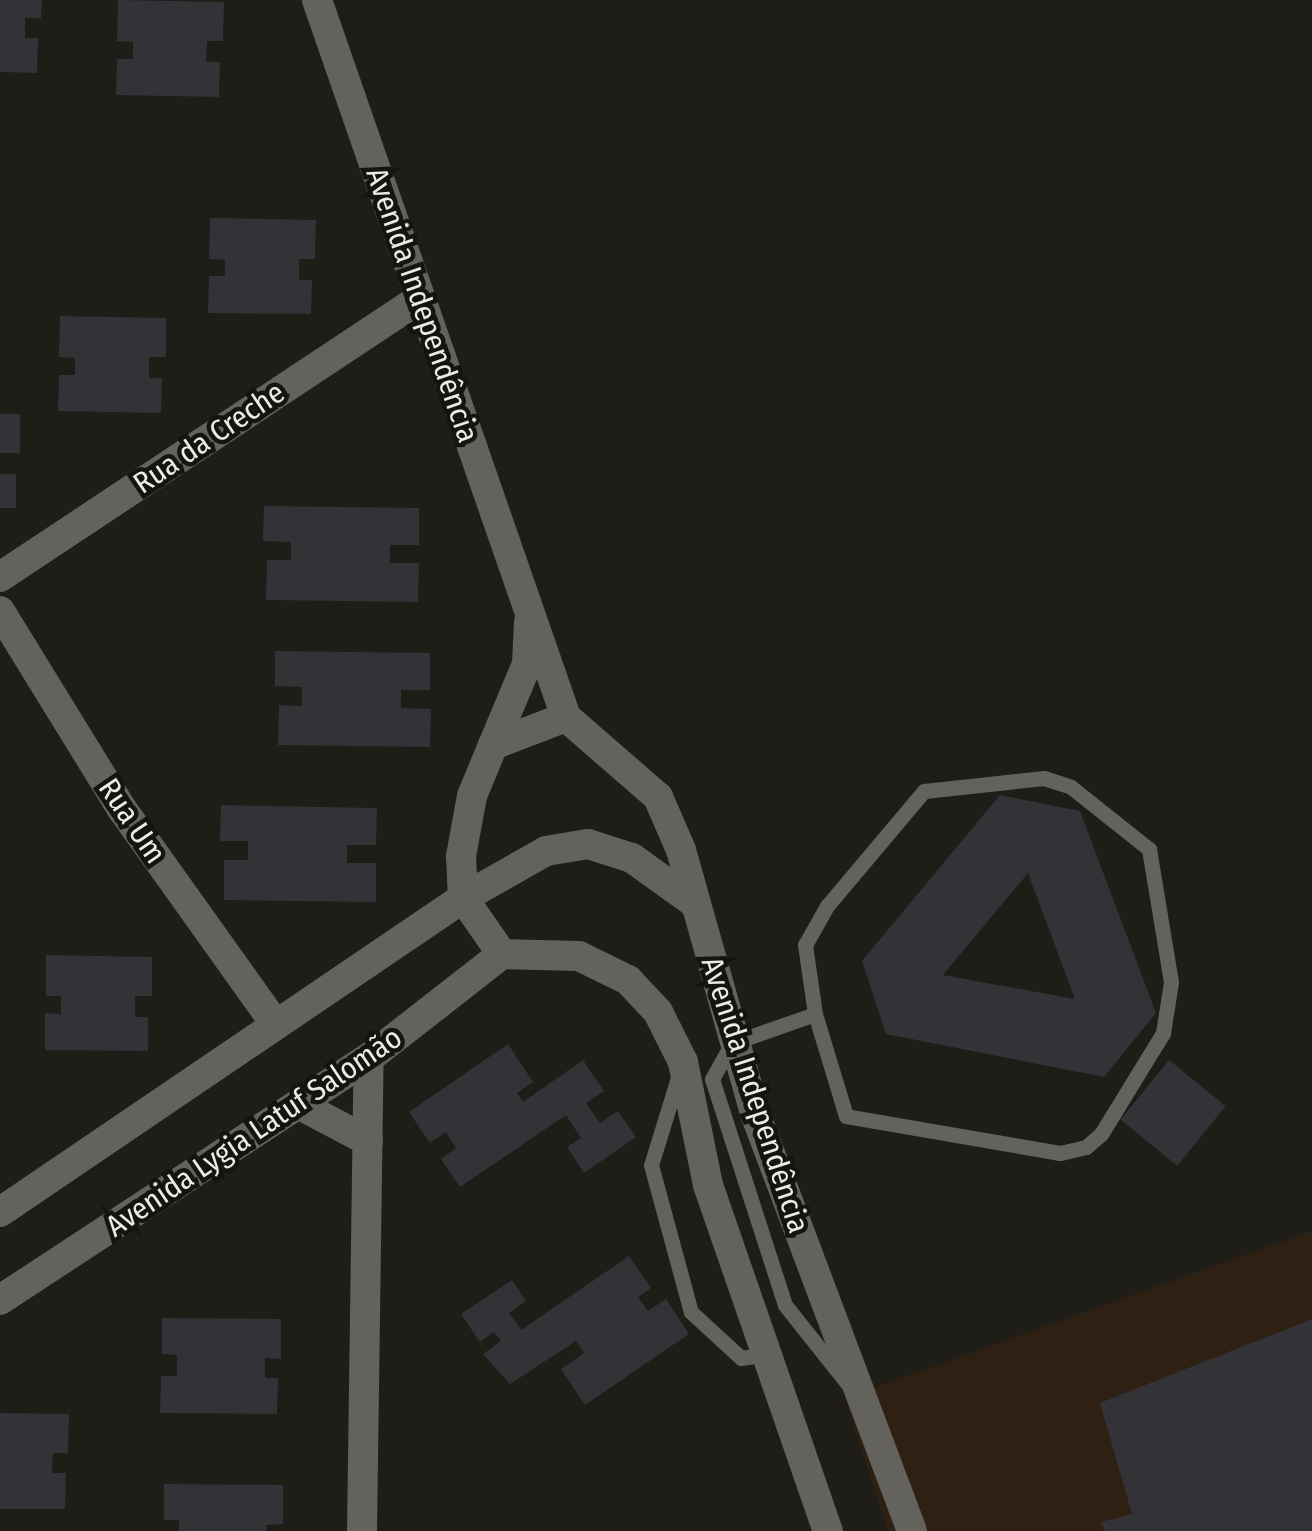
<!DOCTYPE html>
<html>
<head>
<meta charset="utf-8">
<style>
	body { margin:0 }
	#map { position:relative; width:1312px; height:1531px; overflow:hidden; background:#1f1d17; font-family:"Fira Sans Condensed",sans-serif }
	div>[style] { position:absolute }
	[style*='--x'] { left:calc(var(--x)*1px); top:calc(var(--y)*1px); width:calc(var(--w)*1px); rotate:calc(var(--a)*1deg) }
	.medical>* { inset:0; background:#2e2114 }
	.building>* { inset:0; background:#323237; transform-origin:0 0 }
	.lane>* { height:15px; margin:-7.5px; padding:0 7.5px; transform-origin:7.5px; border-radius:7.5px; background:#64625c }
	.street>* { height:30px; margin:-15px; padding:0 15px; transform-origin:15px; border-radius:15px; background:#64625c }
	.secondary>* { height:30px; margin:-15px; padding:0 15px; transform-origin:15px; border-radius:15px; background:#64625c }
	span { translate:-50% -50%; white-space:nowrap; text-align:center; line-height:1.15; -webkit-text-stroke:9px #16140f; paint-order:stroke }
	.street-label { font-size:30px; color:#edebe8 }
</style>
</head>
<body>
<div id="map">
	<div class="medical">
		<i style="clip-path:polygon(1312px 1231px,1312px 1531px,888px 1531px,845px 1398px)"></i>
	</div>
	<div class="building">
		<i style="clip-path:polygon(0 0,42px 0,41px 18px,25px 18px,25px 38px,38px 38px,37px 73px,0 72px)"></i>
		<i style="clip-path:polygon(118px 0,224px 2px,223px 41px,207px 41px,206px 62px,220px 62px,219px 97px,116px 95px,117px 59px,133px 59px,133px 42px,117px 41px)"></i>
		<i style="clip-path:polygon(210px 218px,316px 220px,315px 259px,299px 259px,299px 280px,312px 280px,311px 314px,208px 313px,209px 276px,225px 276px,225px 260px,209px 259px)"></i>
		<i style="clip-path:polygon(60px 316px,166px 318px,166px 357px,149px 357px,149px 378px,162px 378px,161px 413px,58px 411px,59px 375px,75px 375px,75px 358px,59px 357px)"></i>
		<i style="left:0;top:414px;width:20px;height:39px"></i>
		<i style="left:0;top:474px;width:16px;height:34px"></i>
		<i style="clip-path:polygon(264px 506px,419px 508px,419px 545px,390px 545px,390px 563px,419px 563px,418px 602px,266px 600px,267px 560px,291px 560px,291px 542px,263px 541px)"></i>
		<i style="clip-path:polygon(275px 651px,430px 653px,430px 690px,401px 690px,401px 708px,431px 709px,430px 747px,278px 745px,279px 705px,302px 706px,302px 687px,275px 686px)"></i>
		<i style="clip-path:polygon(evenodd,1000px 795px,1080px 811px,1156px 1013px,1104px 1077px,886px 1034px,862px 961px,1000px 795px,1028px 873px,1075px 999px,943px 975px,1028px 873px)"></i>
		<i style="clip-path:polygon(221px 805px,377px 808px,376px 845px,347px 845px,347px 863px,376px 863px,376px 902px,224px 900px,224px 860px,248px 860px,248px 841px,220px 841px)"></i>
		<i style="clip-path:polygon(46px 955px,152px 957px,152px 996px,135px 996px,135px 1017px,148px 1017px,148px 1051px,45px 1050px,45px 1013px,61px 1014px,61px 996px,46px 996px)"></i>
		<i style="clip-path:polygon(508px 1044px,533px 1082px,517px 1093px,523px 1102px,583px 1060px,604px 1091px,586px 1103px,600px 1123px,618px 1111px,636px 1137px,584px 1173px,567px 1147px,581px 1138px,566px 1115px,460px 1187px,441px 1159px,456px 1148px,446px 1132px,430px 1143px,409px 1112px)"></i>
		<i style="left:1169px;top:1060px;width:73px;height:77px;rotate:39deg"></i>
		<i style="clip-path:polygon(629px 1256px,651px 1288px,638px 1297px,648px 1311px,666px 1299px,689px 1334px,585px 1405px,561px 1369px,584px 1353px,576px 1341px,510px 1384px,483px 1354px,501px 1341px,494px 1332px,480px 1342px,461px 1314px,512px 1280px,526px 1301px,509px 1313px,521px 1330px)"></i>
		<i style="clip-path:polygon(162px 1318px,281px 1319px,281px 1359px,265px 1358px,265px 1378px,278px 1378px,277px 1414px,160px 1413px,161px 1376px,177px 1376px,177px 1355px,162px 1354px)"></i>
		<i style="clip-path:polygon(1312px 1319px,1312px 1531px,1105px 1531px,1101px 1522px,1132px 1514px,1100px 1403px)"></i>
		<i style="clip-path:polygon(0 1413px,69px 1414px,68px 1453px,53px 1453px,52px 1473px,66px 1473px,65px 1509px,0 1509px)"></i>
		<i style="clip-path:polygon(164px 1484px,283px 1485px,283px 1524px,266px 1525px,266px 1531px,179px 1531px,179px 1520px,164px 1520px)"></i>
	</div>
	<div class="lane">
		<i style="--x:815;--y:1014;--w:70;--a:-98.2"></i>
		<i style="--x:805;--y:945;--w:45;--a:-60.6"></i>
		<i style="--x:827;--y:906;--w:150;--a:-49.9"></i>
		<i style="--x:924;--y:791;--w:121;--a:-6.2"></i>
		<i style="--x:1044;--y:778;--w:28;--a:18"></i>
		<i style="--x:1071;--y:787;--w:100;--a:38.5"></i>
		<i style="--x:1149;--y:849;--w:135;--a:80.6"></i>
		<i style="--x:1171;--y:982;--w:52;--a:98.9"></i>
		<i style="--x:1163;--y:1033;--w:119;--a:121.5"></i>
		<i style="--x:1101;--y:1134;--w:20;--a:139"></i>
		<i style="--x:1086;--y:1147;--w:27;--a:167"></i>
		<i style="--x:1060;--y:1153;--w:217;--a:-170.2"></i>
		<i style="--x:846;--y:1116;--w:107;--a:-106.9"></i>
		<i style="--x:815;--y:1014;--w:88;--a:160.7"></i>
		<i style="--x:732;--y:1043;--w:41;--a:119.1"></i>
		<i style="--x:712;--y:1079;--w:237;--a:72.1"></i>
		<i style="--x:785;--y:1305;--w:100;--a:51.5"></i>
		<i style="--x:680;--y:1071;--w:98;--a:107.1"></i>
		<i style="--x:651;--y:1165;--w:152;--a:74.8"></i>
		<i style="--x:691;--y:1312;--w:68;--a:42.6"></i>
		<i style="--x:741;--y:1358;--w:28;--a:-8"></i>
	</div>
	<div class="street">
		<i style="--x:317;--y:0;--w:759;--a:70.85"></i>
		<i style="--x:0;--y:577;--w:503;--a:-33.56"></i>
		<i style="--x:0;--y:611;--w:233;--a:58.4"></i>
		<i style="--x:122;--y:809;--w:265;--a:54.5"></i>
		<i style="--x:493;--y:745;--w:88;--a:-67.2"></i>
		<i style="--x:527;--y:664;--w:42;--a:-87.3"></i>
		<i style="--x:300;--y:1105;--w:77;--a:27.9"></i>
		<i style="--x:362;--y:1531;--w:473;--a:-89.2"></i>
	</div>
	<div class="secondary">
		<i style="--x:502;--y:954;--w:68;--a:-124.9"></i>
		<i style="--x:463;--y:898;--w:42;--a:-92.7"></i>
		<i style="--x:461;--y:856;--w:61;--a:-79.6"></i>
		<i style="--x:472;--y:796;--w:55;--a:-67.6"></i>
		<i style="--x:493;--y:745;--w:78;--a:-21"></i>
		<i style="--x:566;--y:717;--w:122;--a:41"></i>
		<i style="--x:658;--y:797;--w:58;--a:66.5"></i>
		<i style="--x:681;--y:850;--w:276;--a:74.3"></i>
		<i style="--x:756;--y:1116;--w:443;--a:69.4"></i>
		<i style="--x:502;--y:954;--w:77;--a:1.5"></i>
		<i style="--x:579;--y:956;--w:55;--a:26.1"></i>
		<i style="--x:628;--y:980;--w:44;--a:46.8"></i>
		<i style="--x:658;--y:1012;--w:56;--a:63.4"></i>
		<i style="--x:683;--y:1062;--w:126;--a:78.5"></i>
		<i style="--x:708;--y:1185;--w:366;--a:70.9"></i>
		<i style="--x:0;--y:1212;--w:559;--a:-34.14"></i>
		<i style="--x:463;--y:898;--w:95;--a:-29.5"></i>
		<i style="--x:546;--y:851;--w:43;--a:-9.5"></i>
		<i style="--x:588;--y:844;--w:46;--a:17.7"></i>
		<i style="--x:632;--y:858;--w:79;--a:35.7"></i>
		<i style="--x:0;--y:1300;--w:441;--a:-33.3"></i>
		<i style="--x:369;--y:1058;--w:169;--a:-38"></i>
	</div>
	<div class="street-label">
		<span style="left:422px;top:305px;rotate:71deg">Avenida Independência</span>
		<span style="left:209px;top:438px;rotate:-34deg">Rua da Creche</span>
		<span style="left:132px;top:821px;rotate:56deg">Rua Um</span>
		<span style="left:755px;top:1095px;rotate:72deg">Avenida Independência</span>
		<span style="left:254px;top:1132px;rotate:-34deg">Avenida Lygia Latuf Salomão</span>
	</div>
</div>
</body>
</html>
